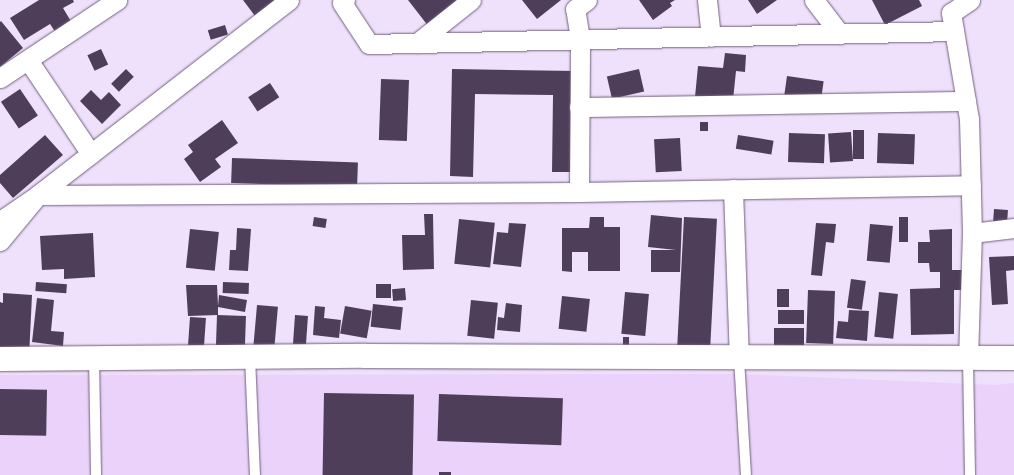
<!DOCTYPE html>
<html>
<head>
<meta charset="utf-8">
<style>
	body { margin:0 }
	#map { position:relative; width:1014px; height:475px; overflow:hidden; background:#efe0fb; font-family:"Crimson Pro",serif }
	div>[style] { position:absolute }
	[style*='--x'] { left:calc(var(--x)*1px); top:calc(var(--y)*1px); width:calc(var(--w)*1px); rotate:calc(var(--a)*1deg) }
	.built>* { inset:0; background:#ead2fb }
	.building>* { inset:0; background:#4f3e5a; transform-origin:0 0 }
	.roads { filter:drop-shadow(0 0 1px #71607d) drop-shadow(0 0 1px #71607d) }
	.service>* { height:10px; margin:-5px; padding:0 5px; transform-origin:5px; border-radius:5px; background:#fff }
	.minor>* { height:19px; margin:-9.5px; padding:0 9.5px; transform-origin:9.5px; border-radius:9.5px; background:#fff }
	.tertiary>* { height:24px; margin:-12px; padding:0 12px; transform-origin:12px; border-radius:12px; background:#fff }
	span { translate:-50% -50%; white-space:nowrap; text-align:center; line-height:1.15; -webkit-text-stroke:5px #f8f0fe; paint-order:stroke }
</style>
</head>
<body>
<div id="map">
	<div class="built">
		<i style="clip-path:polygon(739px 374px,995px 385px,1014px 383px,1014px 475px,0 475px,0 375px)"></i>
	</div>
	<div class="building">
		<i style="clip-path:polygon(39px 0,73px 0,74px 2px,63px 8px,72px 23px,56px 33px,50px 24px,24px 40px,10px 18px)"></i>
		<i style="clip-path:polygon(243px 0,275px 0,255px 16px)"></i>
		<i style="clip-path:polygon(408px 0,463px 0,429px 27px)"></i>
		<i style="clip-path:polygon(522px 0,561px 0,537px 19px)"></i>
		<i style="clip-path:polygon(639px 0,675px 0,670px 3px,672px 6px,653px 20px)"></i>
		<i style="clip-path:polygon(748px 0,777px 0,757px 14px)"></i>
		<i style="clip-path:polygon(872px 0,919px 0,922px 6px,885px 25px)"></i>
		<i style="clip-path:polygon(1px 21px,23px 48px,0 67px,0 22px)"></i>
		<i style="left:225px;top:25px;width:10px;height:18px;rotate:73deg"></i>
		<i style="left:101px;top:49px;width:17px;height:15px;rotate:65deg"></i>
		<i style="clip-path:polygon(725px 53px,746px 55px,745px 72px,736px 71px,733px 100px,695px 97px,698px 66px,723px 68px)"></i>
		<i style="left:126px;top:69px;width:11px;height:21px;rotate:45deg"></i>
		<i style="clip-path:polygon(452px 69px,576px 71px,574px 172px,552px 172px,553px 95px,475px 94px,473px 177px,450px 176px)"></i>
		<i style="left:639px;top:69px;width:23px;height:33px;rotate:77deg"></i>
		<i style="left:787px;top:76px;width:37px;height:19px;rotate:8deg"></i>
		<i style="left:381px;top:79px;width:28px;height:61px;rotate:2deg"></i>
		<i style="left:270px;top:83px;width:17px;height:26px;rotate:57deg"></i>
		<i style="left:20px;top:89px;width:32px;height:23px;rotate:56deg"></i>
		<i style="clip-path:polygon(91px 90px,101px 100px,109px 92px,121px 105px,102px 124px,80px 101px)"></i>
		<i style="clip-path:polygon(222px 120px,238px 143px,215px 159px,221px 167px,200px 182px,184px 159px,193px 152px,188px 145px)"></i>
		<i style="left:700px;top:122px;width:8px;height:9px"></i>
		<i style="left:853px;top:130px;width:11px;height:29px"></i>
		<i style="left:851px;top:132px;width:29px;height:23px;rotate:86deg"></i>
		<i style="left:789px;top:133px;width:36px;height:29px;rotate:2deg"></i>
		<i style="left:878px;top:133px;width:37px;height:30px;rotate:2deg"></i>
		<i style="clip-path:polygon(45px 135px,63px 155px,13px 198px,0 183px,0 175px)"></i>
		<i style="left:738px;top:135px;width:36px;height:14px;rotate:9deg"></i>
		<i style="left:680px;top:138px;width:33px;height:26px;rotate:87deg"></i>
		<i style="left:232px;top:158px;width:126px;height:25px;rotate:2deg"></i>
		<i style="left:994px;top:209px;width:14px;height:15px;rotate:4deg"></i>
		<i style="clip-path:polygon(424px 214px,433px 214px,434px 269px,403px 270px,402px 235px,425px 235px)"></i>
		<i style="clip-path:polygon(651px 215px,682px 218px,680px 272px,651px 272px,651px 250px,676px 250px,648px 247px)"></i>
		<i style="left:314px;top:217px;width:13px;height:9px;rotate:9deg"></i>
		<i style="clip-path:polygon(590px 217px,604px 217px,604px 227px,620px 227px,620px 271px,588px 271px,588px 252px,572px 252px,572px 272px,562px 271px,562px 228px,589px 228px)"></i>
		<i style="left:684px;top:217px;width:33px;height:139px;rotate:3deg"></i>
		<i style="left:899px;top:217px;width:9px;height:25px"></i>
		<i style="left:459px;top:219px;width:36px;height:45px;rotate:6deg"></i>
		<i style="clip-path:polygon(509px 223px,526px 224px,521px 267px,493px 264px,497px 232px,508px 233px)"></i>
		<i style="clip-path:polygon(816px 223px,836px 224px,834px 243px,826px 242px,822px 276px,811px 275px)"></i>
		<i style="left:870px;top:224px;width:23px;height:37px;rotate:5deg"></i>
		<i style="clip-path:polygon(237px 228px,251px 229px,248px 271px,229px 270px,230px 250px,236px 250px)"></i>
		<i style="left:190px;top:229px;width:29px;height:39px;rotate:6deg"></i>
		<i style="clip-path:polygon(952px 229px,952px 270px,963px 270px,964px 290px,954px 290px,954px 334px,911px 335px,910px 289px,940px 288px,940px 272px,930px 272px,929px 263px,918px 263px,918px 242px,930px 242px,929px 230px)"></i>
		<i style="clip-path:polygon(93px 233px,95px 277px,64px 279px,64px 269px,42px 270px,40px 236px)"></i>
		<i style="clip-path:polygon(1014px 256px,1014px 270px,1006px 271px,1008px 304px,992px 305px,989px 257px)"></i>
		<i style="left:851px;top:279px;width:15px;height:29px;rotate:8deg"></i>
		<i style="left:36px;top:282px;width:31px;height:9px;rotate:4deg"></i>
		<i style="left:223px;top:282px;width:26px;height:11px;rotate:2deg"></i>
		<i style="left:376px;top:284px;width:15px;height:14px"></i>
		<i style="clip-path:polygon(186px 285px,217px 285px,218px 306px,219px 295px,247px 300px,245px 312px,218px 307px,218px 315px,188px 316px)"></i>
		<i style="left:405px;top:288px;width:12px;height:13px;rotate:85deg"></i>
		<i style="left:777px;top:289px;width:12px;height:18px"></i>
		<i style="left:808px;top:290px;width:27px;height:53px;rotate:2deg"></i>
		<i style="left:625px;top:292px;width:24px;height:42px;rotate:5deg"></i>
		<i style="left:879px;top:292px;width:19px;height:45px;rotate:6deg"></i>
		<i style="clip-path:polygon(3px 293px,32px 295px,29px 357px,0 355px,0 302px,3px 303px)"></i>
		<i style="left:562px;top:296px;width:28px;height:33px;rotate:6deg"></i>
		<i style="clip-path:polygon(37px 298px,54px 300px,51px 331px,64px 332px,63px 346px,32px 342px)"></i>
		<i style="left:471px;top:300px;width:27px;height:36px;rotate:6deg"></i>
		<i style="clip-path:polygon(506px 303px,522px 305px,520px 332px,497px 330px,498px 317px,504px 318px)"></i>
		<i style="left:373px;top:304px;width:30px;height:23px;rotate:6deg"></i>
		<i style="left:257px;top:305px;width:21px;height:42px;rotate:5deg"></i>
		<i style="clip-path:polygon(315px 306px,325px 307px,324px 318px,341px 320px,339px 338px,313px 335px)"></i>
		<i style="left:345px;top:306px;width:27px;height:28px;rotate:10deg"></i>
		<i style="left:804px;top:310px;width:14px;height:26px;rotate:90deg"></i>
		<i style="clip-path:polygon(849px 310px,869px 311px,867px 341px,836px 338px,838px 321px,848px 322px)"></i>
		<i style="left:217px;top:315px;width:29px;height:45px;rotate:2deg"></i>
		<i style="left:295px;top:315px;width:13px;height:32px;rotate:4deg"></i>
		<i style="left:190px;top:317px;width:16px;height:36px;rotate:4deg"></i>
		<i style="left:804px;top:328px;width:25px;height:30px;rotate:90deg"></i>
		<i style="left:623px;top:337px;width:6px;height:9px"></i>
		<i style="left:0;top:389px;width:47px;height:46px;rotate:1deg"></i>
		<i style="left:324px;top:393px;width:90px;height:82px;rotate:1deg"></i>
		<i style="left:439px;top:394px;width:124px;height:47px;rotate:2deg"></i>
		<i style="left:439px;top:472px;width:12px;height:3px"></i>
	</div>
	<div class="roads">
		<div class="service">
			<i style="--x:250;--y:357;--w:118;--a:87.6"></i>
			<i style="--x:94;--y:358;--w:117;--a:89"></i>
			<i style="--x:739;--y:358;--w:117;--a:86.6"></i>
			<i style="--x:968;--y:359;--w:116;--a:89"></i>
		</div>
		<div class="minor">
			<i style="--x:289;--y:0;--w:318;--a:142.2"></i>
			<i style="--x:38;--y:195;--w:541;--a:-0.32"></i>
			<i style="--x:579;--y:192;--w:392;--a:-1"></i>
			<i style="--x:345;--y:0;--w:4;--a:135"></i>
			<i style="--x:342;--y:3;--w:49;--a:56.6"></i>
			<i style="--x:369;--y:44;--w:585;--a:-1.27"></i>
			<i style="--x:707;--y:0;--w:37;--a:84"></i>
			<i style="--x:814;--y:0;--w:43;--a:52.6"></i>
			<i style="--x:417;--y:43;--w:69;--a:-38.5"></i>
			<i style="--x:28;--y:60;--w:113;--a:56.2"></i>
			<i style="--x:0;--y:78;--w:141;--a:-33.7"></i>
			<i style="--x:579;--y:107;--w:387;--a:-0.9"></i>
			<i style="--x:733;--y:189;--w:169;--a:88"></i>
			<i style="--x:579;--y:192;--w:153;--a:-89.6"></i>
			<i style="--x:580;--y:39;--w:30;--a:-99"></i>
			<i style="--x:575;--y:9;--w:15;--a:-37"></i>
			<i style="--x:0;--y:221;--w:46;--a:-34.4"></i>
			<i style="--x:38;--y:195;--w:60;--a:129.6"></i>
			<i style="--x:972;--y:233;--w:42;--a:-6.8"></i>
			<i style="--x:968;--y:359;--w:126;--a:-88.2"></i>
			<i style="--x:972;--y:233;--w:114;--a:-91.5"></i>
			<i style="--x:969;--y:119;--w:108;--a:-99.6"></i>
			<i style="--x:951;--y:13;--w:23;--a:-34"></i>
		</div>
		<div class="tertiary">
			<i style="--x:0;--y:359;--w:365;--a:-0.5"></i>
			<i style="--x:365;--y:356;--w:649;--a:0.18"></i>
		</div>
	</div>
</div>
</body>
</html>
